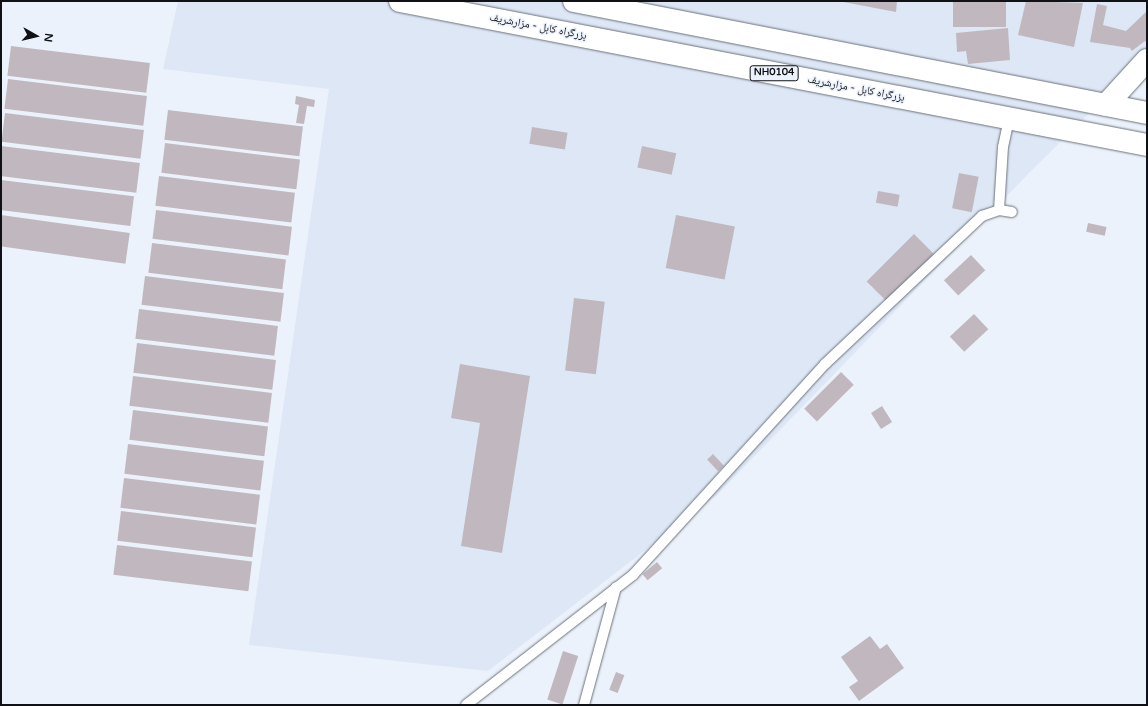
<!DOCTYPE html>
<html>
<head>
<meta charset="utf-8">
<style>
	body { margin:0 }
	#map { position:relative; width:1148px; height:706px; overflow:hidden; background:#ecf2fb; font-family:"Varela Round","Noto Naskh Arabic",sans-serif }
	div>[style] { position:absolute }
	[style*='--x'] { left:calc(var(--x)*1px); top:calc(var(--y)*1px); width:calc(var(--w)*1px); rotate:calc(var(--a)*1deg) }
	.built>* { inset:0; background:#dde7f6 }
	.building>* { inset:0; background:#c1b8bf; transform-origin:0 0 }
	.roads { filter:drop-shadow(0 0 1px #6c7179) drop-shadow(0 0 1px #6c7179) }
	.service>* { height:10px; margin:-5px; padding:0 5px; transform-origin:5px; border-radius:5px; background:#fff }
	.secondary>* { height:22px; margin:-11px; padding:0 11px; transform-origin:11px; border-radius:11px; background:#fff }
	.trunk>* { height:22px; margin:-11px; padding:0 11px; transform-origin:11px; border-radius:11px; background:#fff }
	span { translate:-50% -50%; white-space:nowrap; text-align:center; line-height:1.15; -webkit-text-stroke:3px #ecf2fb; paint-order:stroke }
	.shield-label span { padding:1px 3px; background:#ecf2fb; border:1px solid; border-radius:3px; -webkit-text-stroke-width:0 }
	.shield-label { font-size:10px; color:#0f1114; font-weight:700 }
	.street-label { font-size:11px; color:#0f1114 }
	.frame { position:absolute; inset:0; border:2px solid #0f1114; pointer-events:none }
	.north { position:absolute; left:16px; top:16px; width:40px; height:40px; -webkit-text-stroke:3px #ecf2fb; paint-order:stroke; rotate:98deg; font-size:11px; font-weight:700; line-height:16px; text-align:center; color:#0f1114 }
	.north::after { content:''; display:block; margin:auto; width:14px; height:18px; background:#0f1114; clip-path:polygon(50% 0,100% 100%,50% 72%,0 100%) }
</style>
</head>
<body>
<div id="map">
	<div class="built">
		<i style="clip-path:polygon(178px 1px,1147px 1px,1147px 56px,1030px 172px,717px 495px,488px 671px,249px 645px,329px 89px,163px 69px)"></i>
	</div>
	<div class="building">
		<i style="clip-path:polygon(838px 1px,897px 1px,896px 12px)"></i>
		<i style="left:953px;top:1px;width:53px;height:26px"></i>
		<i style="clip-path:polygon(1026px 1px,1083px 3px,1074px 47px,1018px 35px)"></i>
		<i style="clip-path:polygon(1097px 4px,1107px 6px,1103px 25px,1126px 31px,1147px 11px,1147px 44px,1145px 41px,1132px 51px,1130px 48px,1090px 42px)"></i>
		<i style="clip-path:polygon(1008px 28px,1010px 60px,968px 64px,966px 51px,957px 52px,956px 33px)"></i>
		<i style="left:11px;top:46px;width:140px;height:30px;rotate:7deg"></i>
		<i style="left:8px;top:79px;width:140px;height:30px;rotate:7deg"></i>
		<i style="clip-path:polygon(296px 96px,315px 100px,314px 107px,307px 106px,304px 124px,296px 123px,299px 105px,295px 104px)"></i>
		<i style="left:168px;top:110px;width:136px;height:30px;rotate:7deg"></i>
		<i style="left:5px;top:113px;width:140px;height:29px;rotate:7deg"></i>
		<i style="left:532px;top:127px;width:36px;height:17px;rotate:9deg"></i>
		<i style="left:165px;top:143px;width:136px;height:30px;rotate:7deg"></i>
		<i style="left:1px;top:146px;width:140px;height:30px;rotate:7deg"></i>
		<i style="left:642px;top:146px;width:35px;height:22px;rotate:12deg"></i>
		<i style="left:959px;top:173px;width:20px;height:36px;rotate:11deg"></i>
		<i style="left:159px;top:176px;width:137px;height:30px;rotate:7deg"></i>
		<i style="left:1px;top:180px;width:134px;height:30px;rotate:7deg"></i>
		<i style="left:878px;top:191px;width:22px;height:12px;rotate:10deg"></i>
		<i style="left:156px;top:210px;width:137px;height:29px;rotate:7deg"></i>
		<i style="left:1px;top:215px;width:130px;height:31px;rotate:8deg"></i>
		<i style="left:676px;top:215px;width:60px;height:54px;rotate:11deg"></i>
		<i style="left:1088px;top:223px;width:19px;height:9px;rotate:12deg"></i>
		<i style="left:914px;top:234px;width:31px;height:67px;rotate:45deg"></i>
		<i style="left:152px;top:243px;width:135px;height:30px;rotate:7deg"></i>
		<i style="left:971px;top:255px;width:21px;height:37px;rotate:47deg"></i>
		<i style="left:145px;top:276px;width:140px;height:29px;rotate:7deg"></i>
		<i style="left:574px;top:298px;width:31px;height:73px;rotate:7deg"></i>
		<i style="left:139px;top:309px;width:140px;height:30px;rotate:7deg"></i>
		<i style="left:974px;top:314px;width:21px;height:33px;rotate:47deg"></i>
		<i style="left:137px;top:343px;width:140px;height:30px;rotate:7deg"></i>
		<i style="clip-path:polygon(460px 364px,530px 376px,502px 553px,461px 546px,480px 423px,451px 418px)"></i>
		<i style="left:841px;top:372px;width:18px;height:52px;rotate:45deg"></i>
		<i style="left:133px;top:376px;width:140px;height:30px;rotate:7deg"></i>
		<i style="left:882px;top:406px;width:19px;height:13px;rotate:58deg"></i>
		<i style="left:133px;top:410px;width:136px;height:30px;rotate:7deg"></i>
		<i style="left:128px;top:444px;width:137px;height:30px;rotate:7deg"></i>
		<i style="left:713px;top:454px;width:16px;height:8px;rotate:47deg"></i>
		<i style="left:124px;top:478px;width:137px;height:30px;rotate:7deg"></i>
		<i style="left:121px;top:511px;width:136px;height:30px;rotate:7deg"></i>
		<i style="left:117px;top:545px;width:136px;height:30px;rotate:7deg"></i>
		<i style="left:657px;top:562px;width:8px;height:19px;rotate:50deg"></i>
		<i style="clip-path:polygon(870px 636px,880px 649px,887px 644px,904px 668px,859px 701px,849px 687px,858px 681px,841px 657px)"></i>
		<i style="left:563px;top:651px;width:16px;height:51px;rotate:18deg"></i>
		<i style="left:616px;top:672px;width:9px;height:19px;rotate:21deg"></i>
	</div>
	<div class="roads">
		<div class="service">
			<i style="--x:999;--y:210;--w:63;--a:-86.4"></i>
			<i style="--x:1003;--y:147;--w:30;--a:-78"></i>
			<i style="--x:466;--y:705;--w:212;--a:-37.9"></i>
			<i style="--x:633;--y:575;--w:285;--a:-47.7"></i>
			<i style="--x:825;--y:364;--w:216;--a:-43.3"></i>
			<i style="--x:982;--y:216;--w:18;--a:-19"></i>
			<i style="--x:999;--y:210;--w:13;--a:9"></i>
			<i style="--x:584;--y:705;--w:122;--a:-74.8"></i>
		</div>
		<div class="secondary">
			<i style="--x:1106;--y:105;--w:61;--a:-47.7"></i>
		</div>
		<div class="trunk">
			<i style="--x:400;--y:1;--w:761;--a:10.91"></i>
			<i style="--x:574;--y:1;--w:584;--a:11.06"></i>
		</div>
	</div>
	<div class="shield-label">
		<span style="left:774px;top:73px">NH0104</span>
	</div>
	<div class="street-label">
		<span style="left:538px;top:27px;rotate:11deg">بزرگراه کابل - مزارشریف</span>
		<span style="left:856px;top:89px;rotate:11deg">بزرگراه کابل - مزارشریف</span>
	</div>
	<div class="frame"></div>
	<div class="north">N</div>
</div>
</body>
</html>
